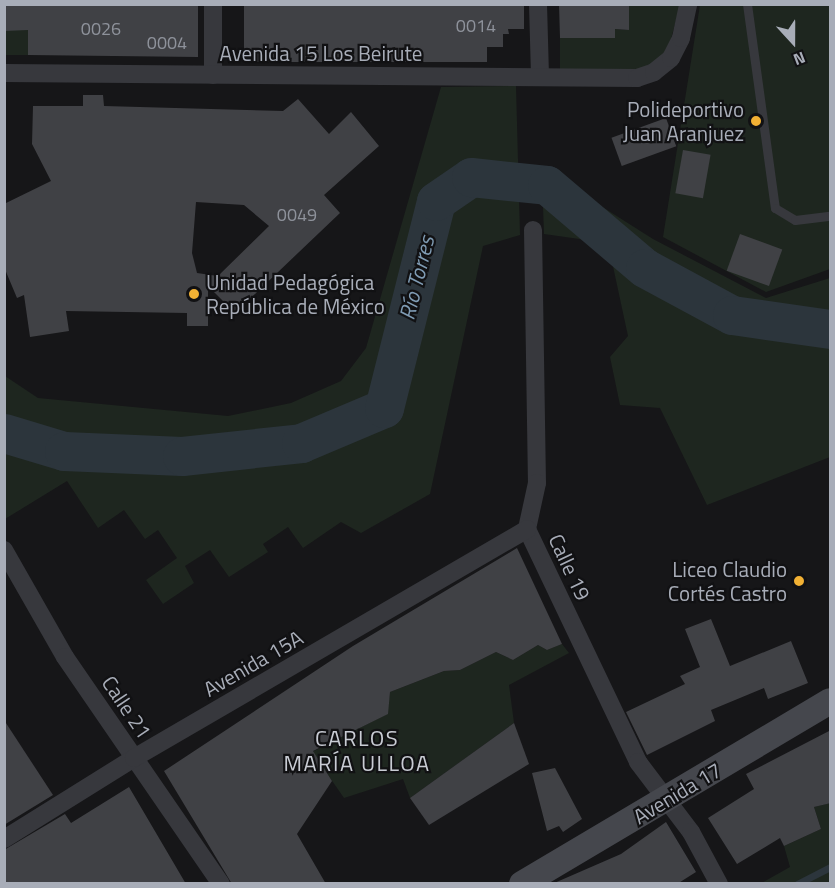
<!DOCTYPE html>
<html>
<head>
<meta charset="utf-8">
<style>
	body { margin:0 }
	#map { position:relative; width:835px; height:888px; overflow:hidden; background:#161618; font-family:"Titillium Web",sans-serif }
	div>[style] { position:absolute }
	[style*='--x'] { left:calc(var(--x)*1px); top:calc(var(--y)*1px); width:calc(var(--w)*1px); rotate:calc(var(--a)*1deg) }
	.green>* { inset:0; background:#1e261f; transform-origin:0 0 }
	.stream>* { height:7px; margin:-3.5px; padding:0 3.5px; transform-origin:3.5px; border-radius:3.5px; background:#2c353c }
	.river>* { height:39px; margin:-19.5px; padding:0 19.5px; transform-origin:19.5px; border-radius:19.5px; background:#2c353c }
	.building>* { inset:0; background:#404145; transform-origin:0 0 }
	.lane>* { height:9px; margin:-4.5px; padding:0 4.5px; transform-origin:4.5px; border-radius:4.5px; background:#37383d }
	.street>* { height:18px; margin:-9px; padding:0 9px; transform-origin:9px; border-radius:9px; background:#37383d }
	.secondary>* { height:26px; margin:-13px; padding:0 13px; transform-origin:13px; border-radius:13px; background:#45474d }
	.dots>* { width:16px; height:16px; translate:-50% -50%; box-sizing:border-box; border:3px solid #111113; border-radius:50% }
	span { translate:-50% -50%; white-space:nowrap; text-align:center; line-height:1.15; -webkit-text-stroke:4.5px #111113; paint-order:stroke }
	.number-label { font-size:18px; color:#8e929b }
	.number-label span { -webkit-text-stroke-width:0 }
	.street-label { font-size:21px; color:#a8adb8 }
	.poi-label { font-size:21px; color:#a8adb8 }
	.right { translate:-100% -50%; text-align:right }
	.left { translate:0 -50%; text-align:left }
	.water-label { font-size:22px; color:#7f9bb3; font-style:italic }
	.neighbourhood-label { font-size:22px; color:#c9ccd4; letter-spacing:1.5px }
	.frame { position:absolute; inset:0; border:6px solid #a8adb8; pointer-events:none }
	.north { position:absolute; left:763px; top:12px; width:60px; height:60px; -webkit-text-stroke:4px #111113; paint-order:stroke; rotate:159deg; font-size:16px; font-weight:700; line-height:24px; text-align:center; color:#a8adb8 }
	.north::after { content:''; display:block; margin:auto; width:21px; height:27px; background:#a8adb8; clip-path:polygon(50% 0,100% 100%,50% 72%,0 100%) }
</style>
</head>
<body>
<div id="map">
	<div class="green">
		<i style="clip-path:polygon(629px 5px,680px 5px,667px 54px,636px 73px,560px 74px,560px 38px,615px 38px,615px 29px,629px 30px)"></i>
		<i style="clip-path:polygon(700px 5px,830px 5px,830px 269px,766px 292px,663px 237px)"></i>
		<i style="left:28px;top:30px;width:25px;height:24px;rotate:90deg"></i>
		<i style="clip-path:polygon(516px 86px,520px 235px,483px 246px,430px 494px,361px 533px,341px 522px,303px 548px,288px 527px,263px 544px,268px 552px,229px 577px,210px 550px,185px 566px,194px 583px,163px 604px,146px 580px,177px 558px,158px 530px,145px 539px,124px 510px,98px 528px,67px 481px,5px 519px,5px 376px,38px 398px,228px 416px,291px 403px,341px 381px,366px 348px,441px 87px)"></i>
		<i style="clip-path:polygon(542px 180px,563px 182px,653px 239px,766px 298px,830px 278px,830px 457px,707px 505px,660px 408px,620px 405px,610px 357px,628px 336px,608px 243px,544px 234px)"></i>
		<i style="clip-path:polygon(562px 644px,569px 653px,509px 685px,514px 723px,410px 798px,403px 779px,344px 798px,312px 752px,387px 714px,390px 692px,444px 671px,460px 670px,496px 652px,513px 660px,538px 645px,547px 650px)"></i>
		<i style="clip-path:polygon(830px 803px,830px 883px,760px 884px,790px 867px,784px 846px,821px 829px,814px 807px)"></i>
	</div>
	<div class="stream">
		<i style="--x:797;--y:884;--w:37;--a:-27"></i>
	</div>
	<div class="river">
		<i style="--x:4;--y:433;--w:63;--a:16.7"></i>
		<i style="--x:64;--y:451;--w:118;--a:2.4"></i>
		<i style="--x:182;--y:456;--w:120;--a:-6.2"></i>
		<i style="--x:301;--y:443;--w:90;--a:-22.9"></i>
		<i style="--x:384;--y:408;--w:213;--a:-75.9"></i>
		<i style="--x:436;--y:201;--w:42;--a:-34.4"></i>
		<i style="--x:471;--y:177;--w:76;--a:6"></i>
		<i style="--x:547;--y:185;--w:128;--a:40.3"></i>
		<i style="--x:645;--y:268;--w:99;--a:28.4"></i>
		<i style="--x:732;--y:315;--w:99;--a:8.1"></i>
	</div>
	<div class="building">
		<i style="clip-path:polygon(4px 4px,198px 4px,198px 57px,28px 55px,28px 30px,4px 31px)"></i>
		<i style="clip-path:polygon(244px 4px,524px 4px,524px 29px,508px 29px,509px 34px,503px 34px,503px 47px,487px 47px,487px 62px,244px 62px)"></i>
		<i style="clip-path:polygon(559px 4px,629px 4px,629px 30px,615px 29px,615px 38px,560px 38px)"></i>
		<i style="clip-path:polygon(evenodd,83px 95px,103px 95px,104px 106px,283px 111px,298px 99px,329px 134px,351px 112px,379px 146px,324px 195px,340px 213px,235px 313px,208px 286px,208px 326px,187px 326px,187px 313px,66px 311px,69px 331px,30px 337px,24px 295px,17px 298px,4px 267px,4px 204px,51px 181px,32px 144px,33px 106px,83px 106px,83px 95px,196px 202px,244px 205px,269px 226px,218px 276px,197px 273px,192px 253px,196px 202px)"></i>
		<i style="left:666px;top:118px;width:30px;height:58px;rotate:70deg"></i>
		<i style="left:683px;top:150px;width:28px;height:44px;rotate:10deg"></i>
		<i style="left:740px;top:234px;width:45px;height:39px;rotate:20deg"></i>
		<i style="clip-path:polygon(517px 548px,562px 644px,547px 650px,538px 645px,513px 660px,496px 652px,460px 670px,444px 671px,390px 692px,388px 714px,313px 751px,332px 781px,297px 834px,326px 884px,232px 884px,164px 771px,353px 646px)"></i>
		<i style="clip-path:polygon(711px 619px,730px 666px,791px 641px,808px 683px,768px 699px,764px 688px,711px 710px,715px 721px,647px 755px,626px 712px,685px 684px,680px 676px,700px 667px,685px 629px)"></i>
		<i style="clip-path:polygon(4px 720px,53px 795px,4px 825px)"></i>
		<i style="clip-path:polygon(514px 723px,529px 764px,429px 825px,410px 798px)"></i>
		<i style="clip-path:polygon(831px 730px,831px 803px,814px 807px,821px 829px,784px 846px,780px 838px,737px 864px,708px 818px,754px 789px,746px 774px)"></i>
		<i style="clip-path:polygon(555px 768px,582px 819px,563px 832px,559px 826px,547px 831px,532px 773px)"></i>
		<i style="clip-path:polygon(129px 787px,186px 884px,4px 884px,4px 850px,65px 814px,71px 823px)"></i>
		<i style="clip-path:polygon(666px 822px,696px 872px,677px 884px,552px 884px,621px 854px)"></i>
	</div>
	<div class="lane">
		<i style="--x:747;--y:4;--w:206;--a:82.2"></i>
		<i style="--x:775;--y:208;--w:23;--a:31"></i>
		<i style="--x:795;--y:220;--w:35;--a:-7"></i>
	</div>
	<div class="street">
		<i style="--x:213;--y:4;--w:71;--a:90"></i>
		<i style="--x:538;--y:4;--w:73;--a:88.4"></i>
		<i style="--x:4;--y:73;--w:633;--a:0.45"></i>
		<i style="--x:637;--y:78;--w:18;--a:-19"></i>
		<i style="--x:654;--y:72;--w:22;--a:-39"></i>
		<i style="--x:671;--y:58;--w:22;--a:-63"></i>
		<i style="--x:681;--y:38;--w:35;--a:-78"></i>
		<i style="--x:533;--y:230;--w:253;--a:89.1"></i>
		<i style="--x:537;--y:483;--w:47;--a:102.3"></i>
		<i style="--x:527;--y:529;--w:258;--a:64.5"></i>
		<i style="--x:638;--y:762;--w:88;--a:52.9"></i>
		<i style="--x:691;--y:832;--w:59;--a:61.7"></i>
		<i style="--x:4;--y:550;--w:123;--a:60.3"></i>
		<i style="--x:65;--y:657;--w:275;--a:55.5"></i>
		<i style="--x:4;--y:839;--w:153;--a:-31.9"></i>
		<i style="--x:134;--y:758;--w:455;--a:-30.2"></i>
	</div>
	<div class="secondary">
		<i style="--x:522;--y:884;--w:358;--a:-30.7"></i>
	</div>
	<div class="dots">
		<i style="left:756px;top:121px;background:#f2b134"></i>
		<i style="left:194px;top:294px;background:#f2b134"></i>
		<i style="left:799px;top:581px;background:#f2b134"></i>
	</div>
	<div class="number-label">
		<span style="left:476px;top:26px">0014</span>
		<span style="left:101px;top:29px">0026</span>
		<span style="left:167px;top:43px">0004</span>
		<span style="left:297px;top:215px">0049</span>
	</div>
	<div class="street-label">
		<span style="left:321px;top:53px">Avenida 15 Los Beirute</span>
		<span style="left:570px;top:567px;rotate:65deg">Calle 19</span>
		<span style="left:253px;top:663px;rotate:-30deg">Avenida 15A</span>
		<span style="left:127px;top:707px;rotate:56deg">Calle 21</span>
		<span style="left:677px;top:793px;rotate:-31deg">Avenida 17</span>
	</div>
	<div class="poi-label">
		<span class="right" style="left:744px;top:121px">Polideportivo<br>Juan Aranjuez</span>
		<span class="left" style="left:206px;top:294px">Unidad Pedagógica<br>República de México</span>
		<span class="right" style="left:787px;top:581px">Liceo Claudio<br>Cortés Castro</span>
	</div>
	<div class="water-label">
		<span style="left:417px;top:278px;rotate:-76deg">Río Torres</span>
	</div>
	<div class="neighbourhood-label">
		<span style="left:357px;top:751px">CARLOS<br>MARÍA ULLOA</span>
	</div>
	<div class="frame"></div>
	<div class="north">N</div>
</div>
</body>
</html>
